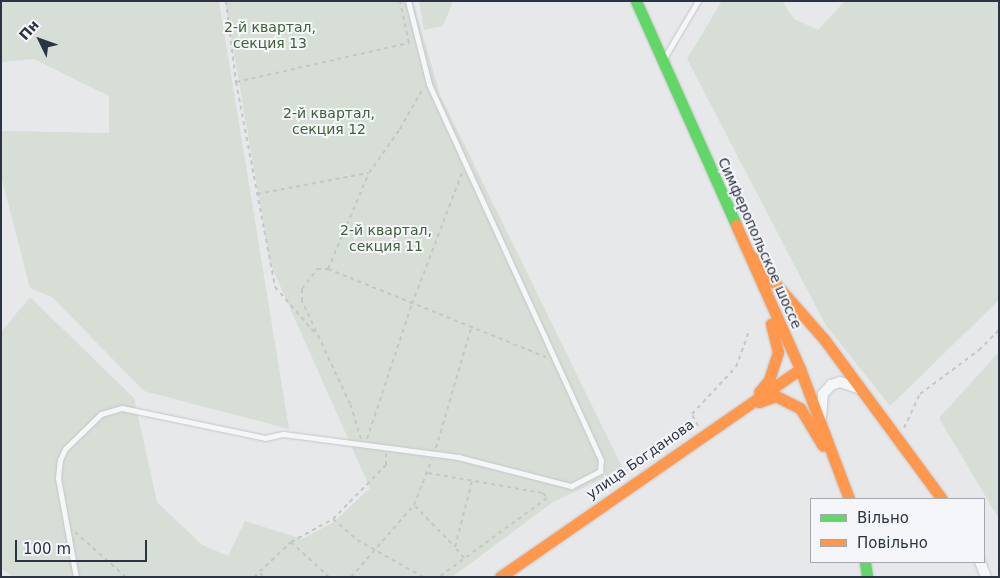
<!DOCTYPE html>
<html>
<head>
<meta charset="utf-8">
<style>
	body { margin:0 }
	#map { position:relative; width:1000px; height:578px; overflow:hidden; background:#e6e8ea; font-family:"DejaVu Sans",sans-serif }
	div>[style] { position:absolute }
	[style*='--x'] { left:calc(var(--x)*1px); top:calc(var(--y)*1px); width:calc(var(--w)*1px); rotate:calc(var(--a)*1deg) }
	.green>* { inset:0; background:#d6ded6 }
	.path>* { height:2px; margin-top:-1px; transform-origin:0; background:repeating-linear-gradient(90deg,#c5c6ca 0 4px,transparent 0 8px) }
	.roads { filter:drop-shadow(0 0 1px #c4c6c8) drop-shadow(0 0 1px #c4c6c8) }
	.lane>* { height:5px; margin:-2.5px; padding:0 2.5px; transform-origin:2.5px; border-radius:2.5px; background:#f5f6f7 }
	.street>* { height:10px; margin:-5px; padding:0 5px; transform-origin:5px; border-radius:5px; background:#f5f6f7 }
	.fast>* { height:11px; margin:-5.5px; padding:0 5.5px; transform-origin:5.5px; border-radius:5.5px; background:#63d668 }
	.slow>* { height:11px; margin:-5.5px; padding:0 5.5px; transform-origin:5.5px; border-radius:5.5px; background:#ff974d }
	span { translate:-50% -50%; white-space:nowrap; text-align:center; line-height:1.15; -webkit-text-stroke:4px #f4f6f9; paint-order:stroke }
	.park-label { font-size:14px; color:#3f6138 }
	.street-label { font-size:14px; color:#2b3445 }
	.frame { position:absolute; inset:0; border:2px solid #2b3445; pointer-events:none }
	.legend { position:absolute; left:810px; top:498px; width:175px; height:65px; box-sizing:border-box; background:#f4f6f9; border:1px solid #a4a8b1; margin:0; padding:6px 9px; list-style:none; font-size:15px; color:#2b3445 }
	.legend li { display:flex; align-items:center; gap:10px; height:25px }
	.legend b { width:25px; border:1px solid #a4a8b1 }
	.north { position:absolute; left:15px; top:15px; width:50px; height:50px; -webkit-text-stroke:4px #f4f6f9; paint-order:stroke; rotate:312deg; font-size:14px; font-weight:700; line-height:20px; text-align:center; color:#2b3445 }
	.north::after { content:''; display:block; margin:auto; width:18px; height:22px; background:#2b3445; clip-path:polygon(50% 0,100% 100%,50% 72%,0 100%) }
	.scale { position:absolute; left:15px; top:540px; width:132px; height:22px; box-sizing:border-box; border:2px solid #2b3445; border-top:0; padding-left:6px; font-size:15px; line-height:18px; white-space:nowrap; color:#2b3445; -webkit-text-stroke:4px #f4f6f9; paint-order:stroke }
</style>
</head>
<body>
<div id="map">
	<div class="green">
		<i style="clip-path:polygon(1px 1px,219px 1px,289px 429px,144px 391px,52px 297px,30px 288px,1px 176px,1px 131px,109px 133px,109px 96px,34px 59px,1px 62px)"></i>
		<i style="clip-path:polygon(225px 1px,413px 1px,440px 95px,623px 469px,553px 502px,452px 577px,14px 577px,1px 568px,1px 332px,30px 297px,134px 398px,157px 502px,202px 545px,228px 556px,245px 521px,302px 539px,334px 522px,370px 488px,270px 263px)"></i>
		<i style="clip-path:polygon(419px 1px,453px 1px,443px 26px,424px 30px)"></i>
		<i style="clip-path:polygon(722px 1px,782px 1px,794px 19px,818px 30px,845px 1px,999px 1px,999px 300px,890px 406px,825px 324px,687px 59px)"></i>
		<i style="clip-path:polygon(999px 352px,999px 519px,939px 418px)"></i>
	</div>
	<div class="path">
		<i style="--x:226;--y:1;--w:82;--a:83"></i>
		<i style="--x:236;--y:82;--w:209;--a:79.2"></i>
		<i style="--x:275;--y:287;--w:62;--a:48.9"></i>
		<i style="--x:236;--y:82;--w:177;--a:-12.7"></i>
		<i style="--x:409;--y:43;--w:43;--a:-102.1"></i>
		<i style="--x:257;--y:194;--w:113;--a:-10.7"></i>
		<i style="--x:328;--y:269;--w:104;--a:-66.9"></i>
		<i style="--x:369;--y:173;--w:54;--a:-54.8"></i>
		<i style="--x:400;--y:129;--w:47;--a:-60.7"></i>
		<i style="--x:698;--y:426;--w:13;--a:-117"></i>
		<i style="--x:692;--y:414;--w:64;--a:-46.9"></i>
		<i style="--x:736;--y:367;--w:38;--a:-70"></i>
		<i style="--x:904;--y:428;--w:38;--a:-65"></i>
		<i style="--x:920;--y:394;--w:74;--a:-36.7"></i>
		<i style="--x:979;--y:350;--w:28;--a:-45"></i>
		<i style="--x:361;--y:439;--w:37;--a:-107"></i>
		<i style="--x:350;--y:404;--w:114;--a:-115"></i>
		<i style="--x:302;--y:301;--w:12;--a:-90"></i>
		<i style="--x:302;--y:289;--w:25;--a:-53"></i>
		<i style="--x:317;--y:269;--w:11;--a:0"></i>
		<i style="--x:328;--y:269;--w:235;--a:22"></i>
		<i style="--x:367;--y:439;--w:142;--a:-71.6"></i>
		<i style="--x:412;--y:304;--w:140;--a:-69.1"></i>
		<i style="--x:436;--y:448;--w:125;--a:-73.7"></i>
		<i style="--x:428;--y:473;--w:117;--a:9.9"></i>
		<i style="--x:543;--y:493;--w:6;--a:51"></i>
		<i style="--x:547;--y:498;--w:134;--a:143.8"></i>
		<i style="--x:415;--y:506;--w:57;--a:45.7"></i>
		<i style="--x:333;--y:519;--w:76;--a:-45.5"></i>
		<i style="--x:386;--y:465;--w:11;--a:-90"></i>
		<i style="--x:75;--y:532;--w:68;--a:41.4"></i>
		<i style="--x:291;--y:542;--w:48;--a:-28.7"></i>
		<i style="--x:333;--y:519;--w:32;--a:41"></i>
		<i style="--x:357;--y:540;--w:76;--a:29.3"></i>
		<i style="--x:464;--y:558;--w:14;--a:-129"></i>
		<i style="--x:455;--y:547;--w:68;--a:-75.6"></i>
		<i style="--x:260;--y:573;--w:6;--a:45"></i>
		<i style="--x:254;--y:577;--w:51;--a:-43.4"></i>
		<i style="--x:291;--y:542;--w:52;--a:42.6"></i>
		<i style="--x:351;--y:577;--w:96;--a:-48.8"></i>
		<i style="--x:414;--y:505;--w:49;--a:-68.6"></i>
	</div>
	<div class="roads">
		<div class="lane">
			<i style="--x:664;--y:58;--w:66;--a:-59.2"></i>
			<i style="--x:76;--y:577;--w:101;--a:-100.3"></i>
			<i style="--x:58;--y:478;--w:18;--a:-84"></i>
			<i style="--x:60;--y:460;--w:12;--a:-66"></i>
			<i style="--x:65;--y:449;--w:50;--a:-44.2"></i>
			<i style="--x:101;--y:414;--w:22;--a:-16"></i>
			<i style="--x:122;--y:408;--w:146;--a:11.8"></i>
			<i style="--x:265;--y:438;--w:18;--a:-13"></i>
			<i style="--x:283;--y:434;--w:177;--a:7.5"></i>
			<i style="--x:458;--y:457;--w:117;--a:14.4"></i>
			<i style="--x:571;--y:486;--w:33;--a:-27"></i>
			<i style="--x:600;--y:471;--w:11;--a:-85"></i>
			<i style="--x:601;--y:460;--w:413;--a:-114.6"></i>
			<i style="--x:429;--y:84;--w:86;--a:-104.2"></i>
		</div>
		<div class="street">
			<i style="--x:821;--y:417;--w:23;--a:-85"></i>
			<i style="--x:823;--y:394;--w:12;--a:-48"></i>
			<i style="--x:831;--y:385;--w:9;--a:-18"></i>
			<i style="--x:840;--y:382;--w:18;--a:19"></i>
			<i style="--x:980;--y:562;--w:16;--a:68"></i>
		</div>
		<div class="fast">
			<i style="--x:636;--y:1;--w:245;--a:65.9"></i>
			<i style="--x:865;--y:562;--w:15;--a:82"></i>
		</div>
		<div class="slow">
			<i style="--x:736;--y:225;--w:158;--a:66"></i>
			<i style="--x:800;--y:369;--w:139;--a:69.3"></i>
			<i style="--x:751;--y:256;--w:111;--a:48.7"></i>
			<i style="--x:824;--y:339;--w:199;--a:53.6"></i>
			<i style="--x:759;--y:392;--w:16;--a:-50"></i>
			<i style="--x:769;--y:380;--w:29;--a:-72"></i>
			<i style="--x:778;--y:352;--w:29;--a:-104"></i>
			<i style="--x:759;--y:402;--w:18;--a:-19"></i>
			<i style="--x:776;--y:396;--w:27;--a:27"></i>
			<i style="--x:800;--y:408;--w:44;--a:58.8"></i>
			<i style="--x:500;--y:577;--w:365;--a:-34.7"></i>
		</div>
	</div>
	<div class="park-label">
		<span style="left:270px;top:35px">2-й квартал,<br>секция 13</span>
		<span style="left:329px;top:121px">2-й квартал,<br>секция 12</span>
		<span style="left:386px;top:238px">2-й квартал,<br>секция 11</span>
	</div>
	<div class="street-label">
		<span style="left:760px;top:243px;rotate:66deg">Симферопольское шоссе</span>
		<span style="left:640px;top:459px;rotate:-35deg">улица Богданова</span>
	</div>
	<div class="frame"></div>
	<ul class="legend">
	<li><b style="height:6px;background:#63d668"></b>Вільно</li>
	<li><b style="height:6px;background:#ff974d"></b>Повільно</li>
	</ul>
	<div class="north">Пн</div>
	<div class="scale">100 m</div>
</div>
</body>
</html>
